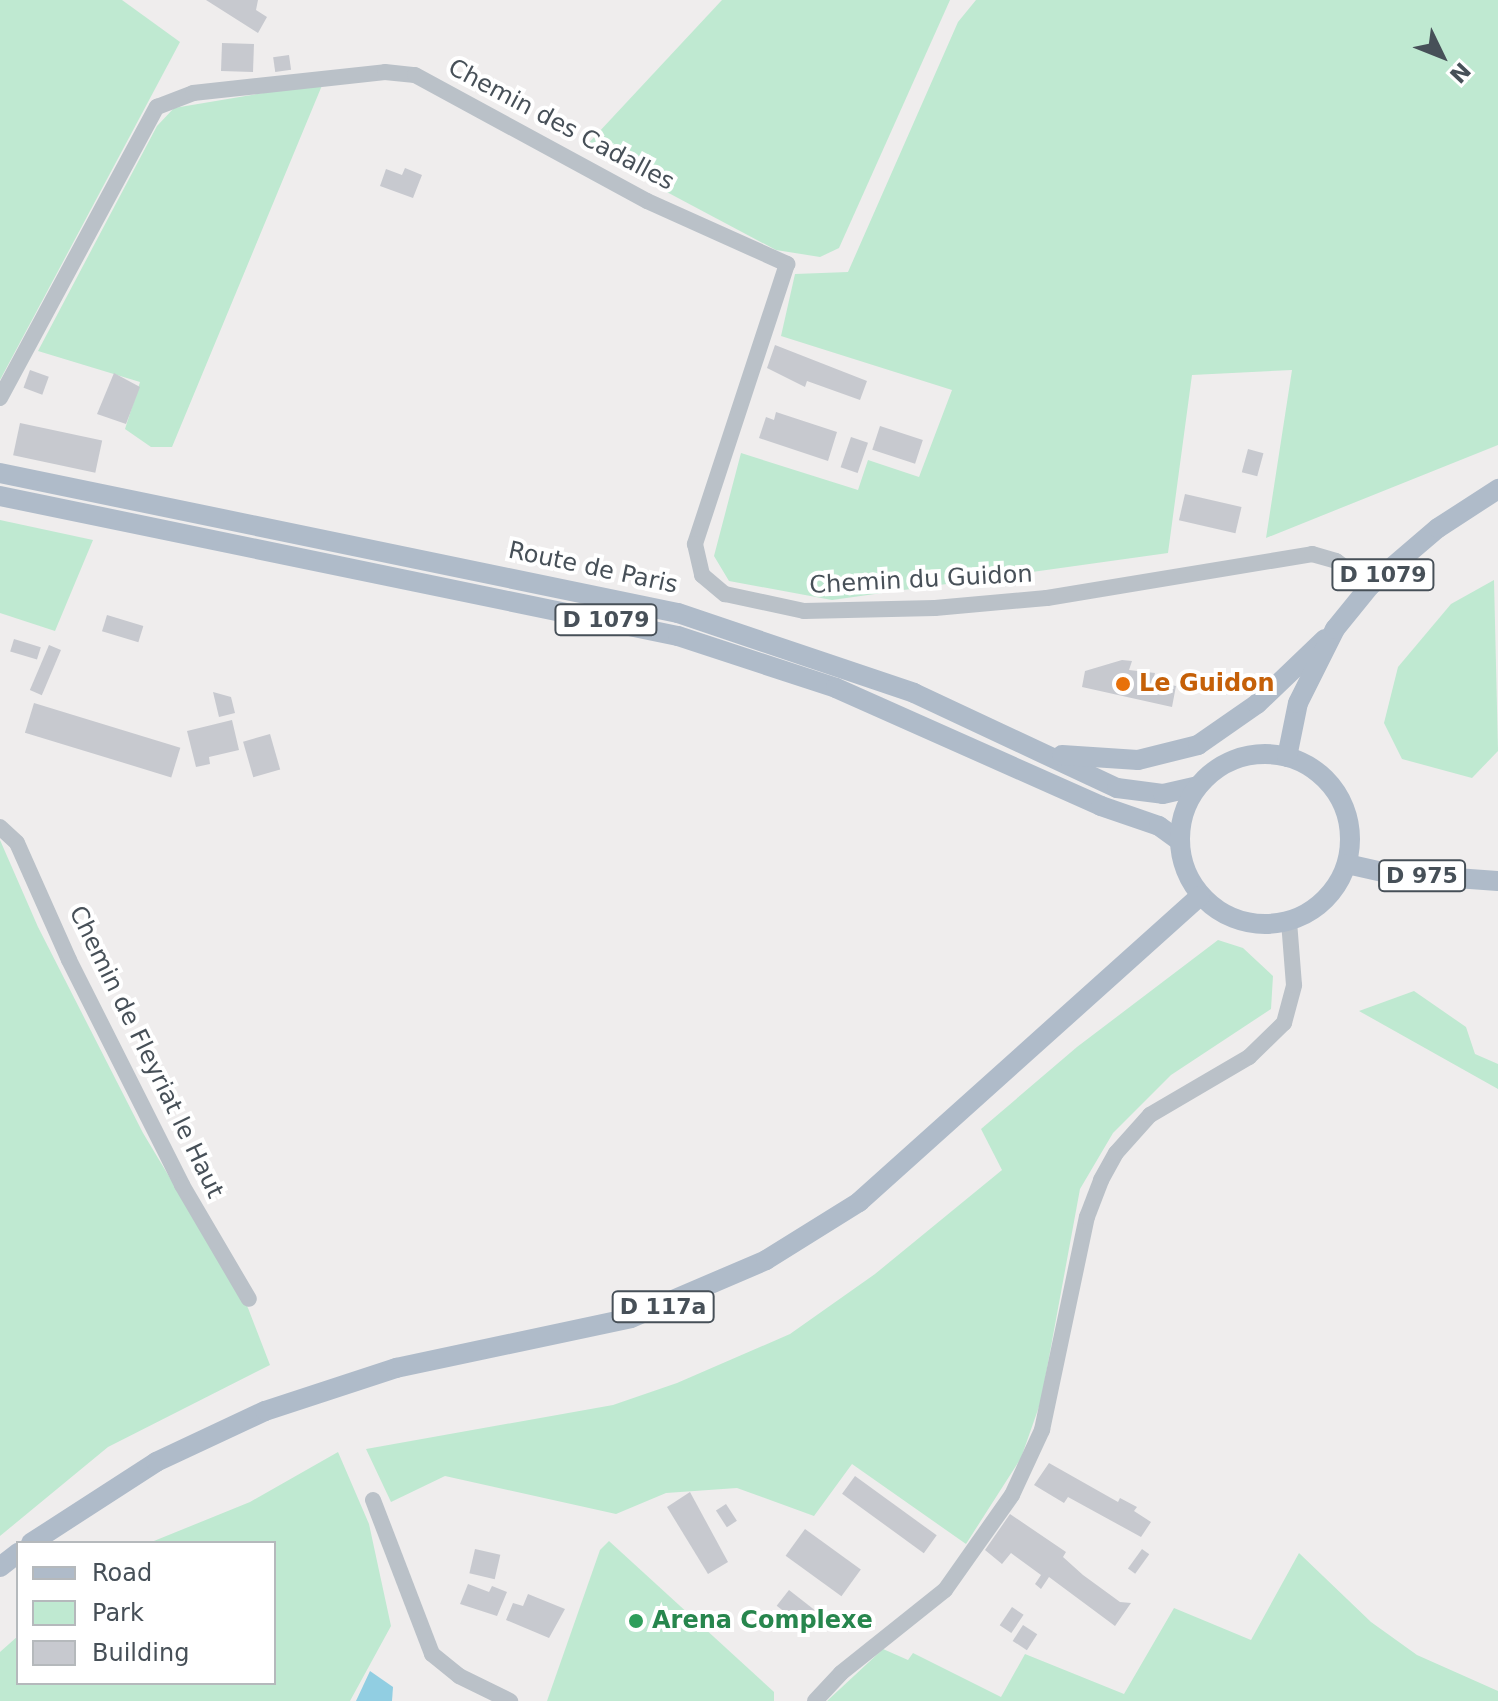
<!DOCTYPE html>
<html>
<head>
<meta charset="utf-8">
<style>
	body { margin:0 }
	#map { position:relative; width:1498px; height:1701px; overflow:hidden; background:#efeded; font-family:"DejaVu Sans",sans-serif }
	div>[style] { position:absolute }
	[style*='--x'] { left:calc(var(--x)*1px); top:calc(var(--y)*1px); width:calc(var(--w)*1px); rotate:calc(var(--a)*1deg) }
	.green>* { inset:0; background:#bfe9d1 }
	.water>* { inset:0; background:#91cee2 }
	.building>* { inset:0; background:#c7c9cf; transform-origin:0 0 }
	.minor>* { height:16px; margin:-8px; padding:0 8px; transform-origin:8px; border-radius:8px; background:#bac1c8 }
	.major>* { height:20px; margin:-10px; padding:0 10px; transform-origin:10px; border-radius:10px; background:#afbbc9 }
	.major>.ring { margin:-10px; padding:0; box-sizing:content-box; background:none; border:20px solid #afbbc9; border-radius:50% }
	.dots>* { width:22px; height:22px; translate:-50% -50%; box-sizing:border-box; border:4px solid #fff; border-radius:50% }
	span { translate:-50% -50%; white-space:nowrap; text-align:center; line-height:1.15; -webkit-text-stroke:8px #fff; paint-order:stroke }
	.shield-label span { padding:2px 6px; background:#fff; border:2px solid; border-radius:6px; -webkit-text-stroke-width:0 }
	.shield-label { font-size:22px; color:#475058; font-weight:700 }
	.street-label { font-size:24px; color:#475058 }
	.food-label { font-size:24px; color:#c56008; font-weight:700 }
	.left { translate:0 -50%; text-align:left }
	.leisure-label { font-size:24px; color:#27864d; font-weight:700 }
	.legend { position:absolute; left:16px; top:1541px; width:260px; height:144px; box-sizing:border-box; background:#fff; border:2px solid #b5b9bc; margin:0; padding:10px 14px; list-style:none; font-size:24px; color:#475058 }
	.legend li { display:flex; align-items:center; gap:16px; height:40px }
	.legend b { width:40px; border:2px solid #b5b9bc }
	.north { position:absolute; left:1402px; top:16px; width:80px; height:80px; -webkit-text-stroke:6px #fff; paint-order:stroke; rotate:133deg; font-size:22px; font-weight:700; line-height:32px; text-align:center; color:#475058 }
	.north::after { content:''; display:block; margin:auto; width:28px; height:36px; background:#475058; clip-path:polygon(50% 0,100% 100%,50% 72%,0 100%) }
</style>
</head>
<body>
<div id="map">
	<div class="green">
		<i style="clip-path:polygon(0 0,122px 0,180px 42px,0 380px)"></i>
		<i style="clip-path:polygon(722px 0,950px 0,839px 248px,820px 257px,776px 250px,584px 148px)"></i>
		<i style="clip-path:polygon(976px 0,1498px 0,1498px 445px,1266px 538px,1292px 370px,1192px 375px,1168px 553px,832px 600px,729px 581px,714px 556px,741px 453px,858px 490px,868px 460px,919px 477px,952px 390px,781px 336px,795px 274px,848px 272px,958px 22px)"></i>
		<i style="clip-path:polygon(323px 83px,172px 447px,151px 447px,125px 429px,140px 382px,38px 351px,157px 126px,174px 108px)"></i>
		<i style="clip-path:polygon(0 520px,93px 540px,55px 631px,0 613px)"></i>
		<i style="clip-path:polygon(1494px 580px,1498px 751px,1472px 778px,1402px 759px,1384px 723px,1398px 667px,1451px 604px)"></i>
		<i style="clip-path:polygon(0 840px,38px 927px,143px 1133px,248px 1308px,270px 1365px,108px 1447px,0 1536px)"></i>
		<i style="clip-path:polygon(1218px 940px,1243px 948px,1273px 976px,1271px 1009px,1171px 1075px,1113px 1133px,1080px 1189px,1041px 1401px,1021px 1458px,966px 1544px,852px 1464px,814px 1516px,737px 1488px,666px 1493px,616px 1514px,445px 1476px,391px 1502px,366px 1449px,613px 1405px,677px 1383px,790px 1334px,875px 1274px,1002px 1170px,981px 1129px,1077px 1047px)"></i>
		<i style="clip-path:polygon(1414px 991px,1466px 1027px,1475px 1054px,1498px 1064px,1498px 1089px,1359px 1011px)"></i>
		<i style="clip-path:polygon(338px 1452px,369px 1524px,391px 1626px,350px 1701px,0 1701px,0 1652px,18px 1636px,18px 1683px,274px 1683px,274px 1543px,149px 1543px,250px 1502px)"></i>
		<i style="clip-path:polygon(609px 1541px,774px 1692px,774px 1701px,547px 1701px,600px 1550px)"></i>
		<i style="clip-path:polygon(1299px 1553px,1371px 1622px,1417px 1655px,1498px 1691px,1498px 1701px,827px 1701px,883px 1649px,908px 1660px,913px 1653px,1001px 1697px,1025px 1654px,1124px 1694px,1174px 1608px,1251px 1640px)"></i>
	</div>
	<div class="water">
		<i style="clip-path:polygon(370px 1671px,393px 1687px,392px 1701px,356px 1701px)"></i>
	</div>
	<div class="building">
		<i style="clip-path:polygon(206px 0,258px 0,256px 10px,267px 17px,258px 33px)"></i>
		<i style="left:222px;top:43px;width:32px;height:28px;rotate:2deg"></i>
		<i style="left:289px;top:55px;width:15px;height:16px;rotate:82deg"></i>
		<i style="clip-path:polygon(405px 168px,422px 175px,413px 198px,380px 186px,386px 169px,402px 175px)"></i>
		<i style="clip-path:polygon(775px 345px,867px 381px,860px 400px,807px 381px,805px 387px,767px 368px)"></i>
		<i style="left:30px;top:370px;width:20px;height:19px;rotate:20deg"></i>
		<i style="clip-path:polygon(114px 373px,140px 387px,126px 424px,97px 414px)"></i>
		<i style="clip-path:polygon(776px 412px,837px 432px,828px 461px,759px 438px,766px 417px,774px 420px)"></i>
		<i style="left:20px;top:423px;width:84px;height:33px;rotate:12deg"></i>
		<i style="left:880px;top:426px;width:45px;height:25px;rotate:18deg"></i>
		<i style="left:851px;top:437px;width:18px;height:32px;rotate:19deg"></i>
		<i style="left:1248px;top:449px;width:16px;height:24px;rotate:15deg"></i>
		<i style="left:1185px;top:494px;width:58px;height:27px;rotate:13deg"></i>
		<i style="left:107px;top:615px;width:38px;height:17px;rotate:17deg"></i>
		<i style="left:14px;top:639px;width:28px;height:13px;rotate:17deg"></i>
		<i style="left:49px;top:645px;width:13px;height:49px;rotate:23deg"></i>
		<i style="clip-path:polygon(1122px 660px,1132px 661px,1129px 670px,1155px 673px,1153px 681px,1176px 686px,1172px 707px,1082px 687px,1085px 671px)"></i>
		<i style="clip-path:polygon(213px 692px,231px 697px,235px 713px,219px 717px)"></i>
		<i style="left:34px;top:703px;width:153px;height:31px;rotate:17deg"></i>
		<i style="clip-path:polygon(232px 720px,239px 750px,209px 757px,210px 764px,196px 767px,187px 731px)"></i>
		<i style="left:270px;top:734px;width:37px;height:28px;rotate:74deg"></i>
		<i style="clip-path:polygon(1049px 1463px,1118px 1502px,1120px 1498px,1137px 1507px,1134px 1511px,1151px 1522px,1141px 1537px,1068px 1497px,1064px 1503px,1034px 1485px)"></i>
		<i style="left:855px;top:1476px;width:101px;height:22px;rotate:36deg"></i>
		<i style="clip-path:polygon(690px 1492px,728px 1562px,708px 1574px,667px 1507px)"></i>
		<i style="left:726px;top:1504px;width:20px;height:12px;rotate:57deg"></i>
		<i style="clip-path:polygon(1010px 1514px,1066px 1552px,1063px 1557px,1083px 1575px,1120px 1602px,1131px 1603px,1115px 1626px,1049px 1577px,1041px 1589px,1035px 1584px,1041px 1575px,1011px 1553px,1002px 1564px,985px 1550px)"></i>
		<i style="left:805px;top:1529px;width:69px;height:33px;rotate:36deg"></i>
		<i style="left:475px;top:1549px;width:26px;height:25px;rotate:13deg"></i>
		<i style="left:1142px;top:1549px;width:9px;height:24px;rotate:36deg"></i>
		<i style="clip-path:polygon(468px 1584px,489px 1592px,492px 1586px,507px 1592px,497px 1616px,460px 1604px)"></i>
		<i style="left:789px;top:1590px;width:39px;height:20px;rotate:38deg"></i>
		<i style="clip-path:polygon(528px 1594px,565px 1609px,549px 1638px,506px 1620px,513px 1603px,523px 1606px)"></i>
		<i style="left:1012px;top:1607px;width:14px;height:22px;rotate:34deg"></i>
		<i style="left:1023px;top:1625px;width:17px;height:19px;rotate:33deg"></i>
	</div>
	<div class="minor">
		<i style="--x:0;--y:398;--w:331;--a:-61.7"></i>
		<i style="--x:157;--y:107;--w:39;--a:-21"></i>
		<i style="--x:193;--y:93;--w:193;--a:-6.2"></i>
		<i style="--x:385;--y:72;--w:30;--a:6"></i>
		<i style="--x:415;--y:75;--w:264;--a:28.5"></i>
		<i style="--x:647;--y:201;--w:154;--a:24.2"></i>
		<i style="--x:787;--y:264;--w:295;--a:108.2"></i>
		<i style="--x:695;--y:544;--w:32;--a:77"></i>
		<i style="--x:702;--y:575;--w:30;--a:40"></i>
		<i style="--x:725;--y:594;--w:81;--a:12.1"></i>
		<i style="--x:804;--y:611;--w:131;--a:-1.3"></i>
		<i style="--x:935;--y:608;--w:112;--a:-5.1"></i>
		<i style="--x:1047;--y:598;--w:269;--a:-9.4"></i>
		<i style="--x:1312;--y:554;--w:25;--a:16"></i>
		<i style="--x:1336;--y:561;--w:42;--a:36.3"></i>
		<i style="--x:0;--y:827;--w:23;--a:43"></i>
		<i style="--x:17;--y:843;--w:128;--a:66"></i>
		<i style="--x:69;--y:960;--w:252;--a:63.3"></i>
		<i style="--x:182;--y:1185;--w:132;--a:59.6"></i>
		<i style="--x:373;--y:1500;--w:165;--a:69"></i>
		<i style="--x:432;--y:1654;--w:35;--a:39"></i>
		<i style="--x:459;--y:1676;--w:57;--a:26.1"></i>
		<i style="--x:815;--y:1701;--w:38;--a:-47"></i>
		<i style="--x:841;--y:1673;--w:133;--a:-38.6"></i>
		<i style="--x:945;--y:1590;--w:116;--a:-54.8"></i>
		<i style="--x:1012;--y:1495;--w:72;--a:-65.2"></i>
		<i style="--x:1042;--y:1430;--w:218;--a:-78.1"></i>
		<i style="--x:1087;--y:1217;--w:40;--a:-69"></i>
		<i style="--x:1101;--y:1180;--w:31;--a:-61"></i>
		<i style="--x:1116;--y:1153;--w:51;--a:-48.2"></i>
		<i style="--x:1150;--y:1115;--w:115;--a:-30.4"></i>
		<i style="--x:1249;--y:1057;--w:49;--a:-44.2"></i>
		<i style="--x:1284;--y:1023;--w:39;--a:-75"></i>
		<i style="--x:1294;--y:985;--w:63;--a:-94.5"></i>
	</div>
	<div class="major">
		<i style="--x:0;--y:473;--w:692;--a:11.67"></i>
		<i style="--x:678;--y:613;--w:249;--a:18.7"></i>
		<i style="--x:914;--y:693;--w:224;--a:25.1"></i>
		<i style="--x:1117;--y:788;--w:46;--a:7.4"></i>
		<i style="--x:1163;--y:794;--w:36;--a:-13"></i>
		<i style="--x:0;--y:496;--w:692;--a:11.67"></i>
		<i style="--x:678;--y:636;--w:166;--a:18.2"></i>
		<i style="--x:836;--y:688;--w:290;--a:24"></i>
		<i style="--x:1101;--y:806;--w:61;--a:19"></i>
		<i style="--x:1159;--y:826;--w:26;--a:36"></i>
		<i class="ring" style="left:1180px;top:754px;width:150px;height:150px"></i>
		<i style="--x:1062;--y:755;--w:76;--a:3.8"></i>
		<i style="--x:1138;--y:760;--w:62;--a:-14"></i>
		<i style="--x:1198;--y:745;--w:72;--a:-34.8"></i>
		<i style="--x:1257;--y:704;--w:94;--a:-43.7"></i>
		<i style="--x:1287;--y:757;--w:55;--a:-78.5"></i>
		<i style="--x:1298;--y:703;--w:83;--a:-63.4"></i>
		<i style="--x:1335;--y:629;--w:55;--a:-50.9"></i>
		<i style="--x:1370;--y:586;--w:89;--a:-40.5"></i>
		<i style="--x:1438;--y:528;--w:72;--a:-33"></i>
		<i style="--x:1347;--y:864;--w:41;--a:12.7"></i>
		<i style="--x:1387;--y:873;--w:111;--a:4.1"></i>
		<i style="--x:31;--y:1543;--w:149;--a:-32.9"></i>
		<i style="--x:156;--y:1462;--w:120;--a:-25.1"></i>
		<i style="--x:265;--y:1411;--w:138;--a:-18.2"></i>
		<i style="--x:396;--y:1368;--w:240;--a:-12"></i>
		<i style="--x:631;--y:1318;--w:147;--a:-23.2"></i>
		<i style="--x:766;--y:1260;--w:110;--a:-31.9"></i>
		<i style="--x:859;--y:1202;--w:458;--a:-41.9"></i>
		<i style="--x:0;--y:1567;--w:23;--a:-38"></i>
	</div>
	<div class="dots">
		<i style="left:1123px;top:684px;background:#e8710a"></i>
		<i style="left:636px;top:1621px;background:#2e9e5b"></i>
	</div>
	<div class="shield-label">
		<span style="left:1383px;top:575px">D 1079</span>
		<span style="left:606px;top:620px">D 1079</span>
		<span style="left:1422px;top:876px">D 975</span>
		<span style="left:663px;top:1307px">D 117a</span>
	</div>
	<div class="street-label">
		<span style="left:561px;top:125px;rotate:28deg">Chemin des Cadalles</span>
		<span style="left:593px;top:568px;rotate:12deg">Route de Paris</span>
		<span style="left:921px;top:580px;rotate:-3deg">Chemin du Guidon</span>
		<span style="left:146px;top:1052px;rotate:64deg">Chemin de Fleyriat le Haut</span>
	</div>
	<div class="food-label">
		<span class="left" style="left:1139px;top:684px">Le Guidon</span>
	</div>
	<div class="leisure-label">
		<span class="left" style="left:652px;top:1621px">Arena Complexe</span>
	</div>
	<ul class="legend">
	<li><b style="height:10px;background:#afbbc9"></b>Road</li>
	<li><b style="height:22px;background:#bfe9d1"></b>Park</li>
	<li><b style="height:22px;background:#c7c9cf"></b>Building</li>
	</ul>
	<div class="north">N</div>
</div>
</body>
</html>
